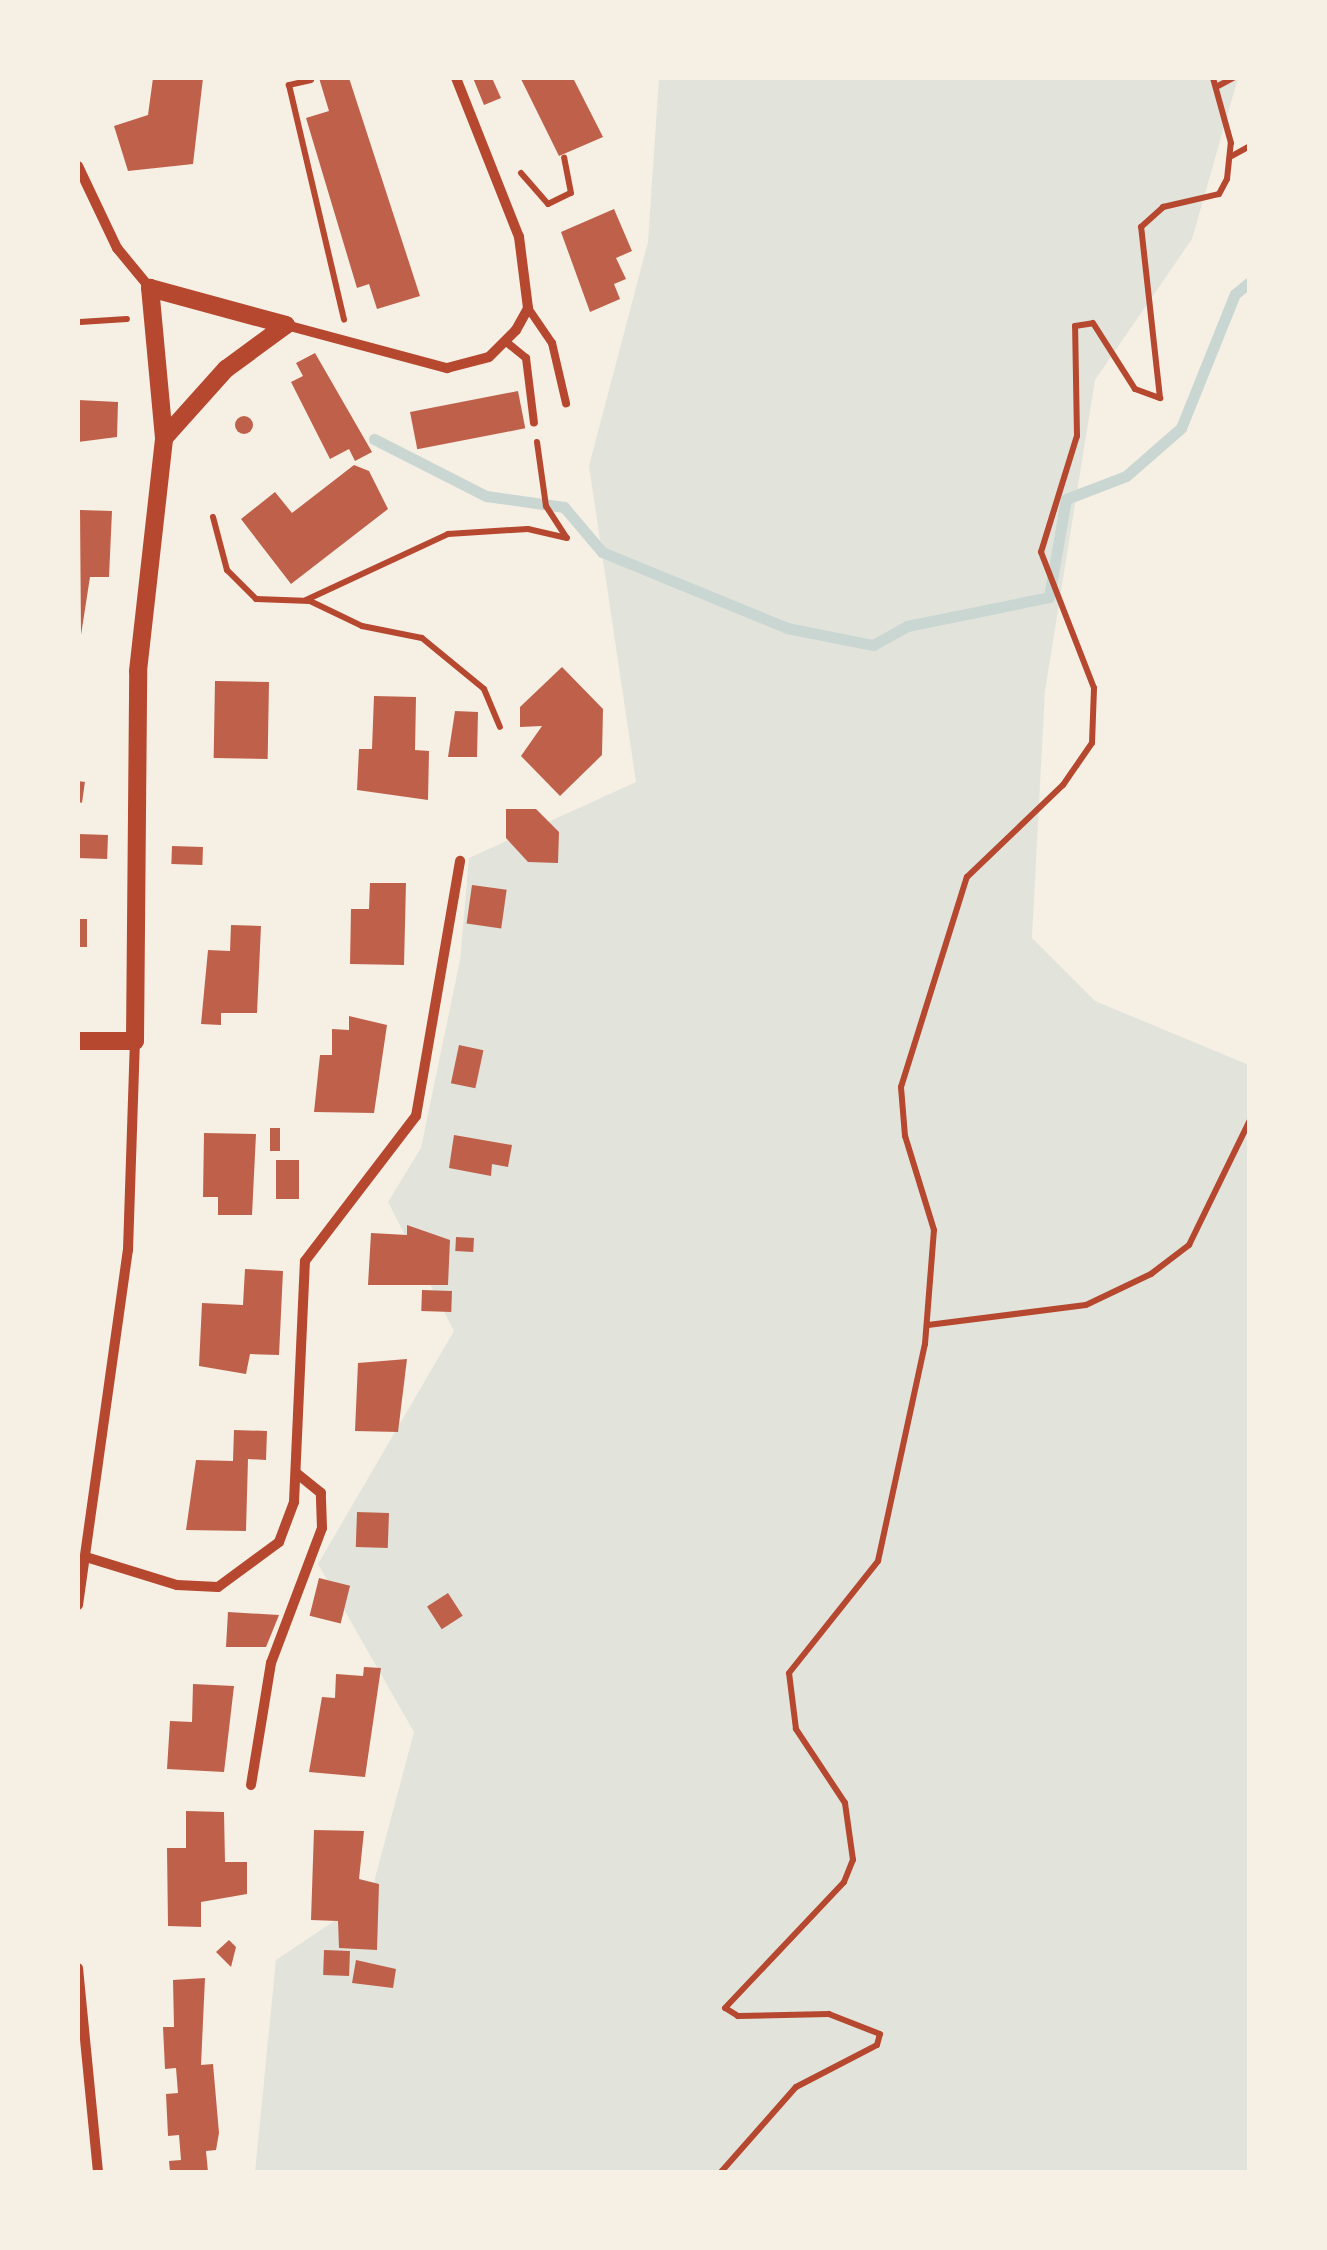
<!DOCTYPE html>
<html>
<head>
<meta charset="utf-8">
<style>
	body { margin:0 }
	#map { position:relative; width:1327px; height:2250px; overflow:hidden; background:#f6efe4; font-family:"Roboto Condensed",sans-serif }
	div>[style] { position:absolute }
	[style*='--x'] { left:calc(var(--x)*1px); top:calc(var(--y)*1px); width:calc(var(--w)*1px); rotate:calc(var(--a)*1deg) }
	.green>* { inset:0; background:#e2e4dc }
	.stream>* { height:11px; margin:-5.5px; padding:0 5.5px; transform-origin:5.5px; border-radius:5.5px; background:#c9d6d2 }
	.building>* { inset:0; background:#bf614a; transform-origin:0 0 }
	.round { border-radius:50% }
	.path>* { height:6px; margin:-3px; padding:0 3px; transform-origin:3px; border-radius:3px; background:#b5482f }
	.service>* { height:8px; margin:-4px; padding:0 4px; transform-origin:4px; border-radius:4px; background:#b5482f }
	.minor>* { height:10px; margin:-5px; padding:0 5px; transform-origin:5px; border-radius:5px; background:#b5482f }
	.tertiary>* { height:18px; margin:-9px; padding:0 9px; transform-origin:9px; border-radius:9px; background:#b5482f }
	span { translate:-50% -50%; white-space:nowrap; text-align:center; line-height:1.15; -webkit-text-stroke:10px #f6efe4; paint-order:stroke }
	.frame { position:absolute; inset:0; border:80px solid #f6efe4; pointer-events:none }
</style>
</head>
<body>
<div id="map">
	<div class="green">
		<i style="clip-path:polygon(659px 78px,1238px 78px,1192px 239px,1095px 380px,1045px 691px,1032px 938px,1095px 1001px,1249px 1065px,1249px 2172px,255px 2172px,276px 1960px,370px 1897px,414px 1732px,318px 1564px,454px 1331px,388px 1202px,421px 1148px,460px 960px,469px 858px,636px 782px,589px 466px,648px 242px)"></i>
	</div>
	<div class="stream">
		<i style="--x:374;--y:439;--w:126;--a:27"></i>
		<i style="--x:486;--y:496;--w:79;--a:8"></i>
		<i style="--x:564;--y:507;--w:59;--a:49.8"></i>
		<i style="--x:602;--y:552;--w:200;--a:22.3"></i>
		<i style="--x:787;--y:628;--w:88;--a:11.2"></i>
		<i style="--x:873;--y:645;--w:39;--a:-29"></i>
		<i style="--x:907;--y:626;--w:145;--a:-11.5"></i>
		<i style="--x:1049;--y:597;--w:99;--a:-80.2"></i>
		<i style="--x:1066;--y:499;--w:64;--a:-21"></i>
		<i style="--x:1126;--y:476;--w:73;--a:-41.1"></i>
		<i style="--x:1181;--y:428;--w:144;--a:-68.1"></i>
		<i style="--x:1235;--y:294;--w:19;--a:-39"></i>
	</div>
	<div class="building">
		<i style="clip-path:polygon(153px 78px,203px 78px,193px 164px,128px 171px,114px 126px,148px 115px)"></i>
		<i style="clip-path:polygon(319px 78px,349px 78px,420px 296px,377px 309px,369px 284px,357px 288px,306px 118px,329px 111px)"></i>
		<i style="clip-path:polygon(473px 78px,492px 78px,501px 98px,484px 105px)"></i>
		<i style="clip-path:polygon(573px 78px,603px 137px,559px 156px,521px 79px)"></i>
		<i style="clip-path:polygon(614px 209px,632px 251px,616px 258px,626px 279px,614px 284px,620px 299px,590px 312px,561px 232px)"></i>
		<i style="clip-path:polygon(315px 353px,372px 452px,355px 461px,349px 449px,330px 459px,291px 382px,303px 376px,296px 363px)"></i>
		<i style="left:518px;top:391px;width:38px;height:110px;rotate:79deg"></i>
		<i style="clip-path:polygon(78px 400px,118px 402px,117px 437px,78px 442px)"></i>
		<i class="round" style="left:235px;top:416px;width:18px;height:18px"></i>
		<i style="clip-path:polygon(354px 465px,369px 471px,388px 509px,291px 584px,241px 519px,275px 492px,292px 513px)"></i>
		<i style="clip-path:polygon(80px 510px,112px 511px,109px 577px,90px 577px,81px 635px)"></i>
		<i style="clip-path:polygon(562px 667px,603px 709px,602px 755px,560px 796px,521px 756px,542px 726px,520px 727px,520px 707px)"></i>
		<i style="left:215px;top:681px;width:54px;height:77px;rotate:1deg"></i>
		<i style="clip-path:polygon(374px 696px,416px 697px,415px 750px,429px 751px,428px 800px,357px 790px,359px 749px,372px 749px)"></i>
		<i style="clip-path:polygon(455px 711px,478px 712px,477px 757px,448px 757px)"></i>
		<i style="left:78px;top:781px;width:7px;height:21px;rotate:8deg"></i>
		<i style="clip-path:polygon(506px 809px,536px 809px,559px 832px,558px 863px,528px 862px,506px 838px)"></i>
		<i style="left:78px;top:834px;width:30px;height:24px;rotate:2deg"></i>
		<i style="left:172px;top:846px;width:31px;height:18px;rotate:2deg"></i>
		<i style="clip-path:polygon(370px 883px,406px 883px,404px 965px,350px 964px,351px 909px,369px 909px)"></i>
		<i style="left:472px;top:885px;width:35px;height:39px;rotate:8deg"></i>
		<i style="left:78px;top:919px;width:9px;height:28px"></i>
		<i style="clip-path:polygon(231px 925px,261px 926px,257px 1013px,221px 1013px,221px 1025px,201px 1024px,208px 950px,230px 951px)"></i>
		<i style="clip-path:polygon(349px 1016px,387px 1025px,374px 1113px,314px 1112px,320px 1055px,332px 1055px,332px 1029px,349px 1030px)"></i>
		<i style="left:459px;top:1045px;width:25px;height:39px;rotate:12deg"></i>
		<i style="left:270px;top:1128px;width:10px;height:23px"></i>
		<i style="clip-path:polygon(204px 1133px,256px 1134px,252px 1215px,218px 1215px,218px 1197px,203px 1197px)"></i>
		<i style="clip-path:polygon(454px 1135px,512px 1145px,508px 1167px,492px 1164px,491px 1176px,449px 1168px)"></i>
		<i style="left:276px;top:1160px;width:23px;height:39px"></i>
		<i style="clip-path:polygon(407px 1225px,450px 1240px,448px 1285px,368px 1285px,371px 1233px,407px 1235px)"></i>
		<i style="left:456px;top:1237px;width:18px;height:14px;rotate:3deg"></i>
		<i style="clip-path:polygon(245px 1269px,283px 1271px,279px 1355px,250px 1354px,246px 1374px,199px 1366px,202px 1303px,243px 1305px)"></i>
		<i style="left:422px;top:1290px;width:30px;height:21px;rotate:2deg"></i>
		<i style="clip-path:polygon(407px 1359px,398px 1432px,355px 1431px,358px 1363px)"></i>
		<i style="clip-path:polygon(234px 1430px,267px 1431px,266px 1460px,248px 1459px,246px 1531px,186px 1530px,196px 1460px,233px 1461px)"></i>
		<i style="left:357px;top:1512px;width:32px;height:35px;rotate:2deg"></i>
		<i style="left:319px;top:1578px;width:32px;height:39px;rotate:14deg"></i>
		<i style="left:448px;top:1593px;width:27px;height:25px;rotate:57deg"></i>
		<i style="clip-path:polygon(228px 1612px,279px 1615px,266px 1647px,226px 1647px)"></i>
		<i style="clip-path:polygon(364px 1667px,381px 1668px,365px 1777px,309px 1772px,322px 1697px,335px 1698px,336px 1674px,363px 1676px)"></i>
		<i style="clip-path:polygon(193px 1684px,234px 1686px,224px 1772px,167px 1769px,170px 1721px,192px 1722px)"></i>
		<i style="clip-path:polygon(186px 1811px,224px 1812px,225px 1862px,247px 1862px,247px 1894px,201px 1902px,201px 1927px,168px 1926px,167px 1848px,186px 1848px)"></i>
		<i style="clip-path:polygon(314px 1830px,364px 1831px,359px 1879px,379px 1884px,377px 1950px,339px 1948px,338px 1921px,311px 1920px)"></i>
		<i style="clip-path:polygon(229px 1940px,236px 1947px,231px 1967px,216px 1952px)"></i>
		<i style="left:324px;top:1950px;width:26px;height:25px;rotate:2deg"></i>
		<i style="clip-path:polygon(356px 1960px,396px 1969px,393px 1988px,352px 1983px)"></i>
		<i style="clip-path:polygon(205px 1978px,201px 2065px,213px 2064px,219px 2133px,216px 2150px,206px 2151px,208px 2172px,170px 2172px,169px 2161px,181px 2160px,179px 2135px,168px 2136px,166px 2094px,178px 2093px,176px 2068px,165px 2069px,163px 2027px,174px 2027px,173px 1980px)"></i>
	</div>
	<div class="path">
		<i style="--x:311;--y:80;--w:23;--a:167"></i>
		<i style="--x:289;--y:85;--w:241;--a:76.8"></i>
		<i style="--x:1216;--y:87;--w:19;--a:-28"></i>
		<i style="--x:1230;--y:157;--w:23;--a:-29"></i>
		<i style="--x:521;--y:173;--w:41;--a:48.9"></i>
		<i style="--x:548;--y:204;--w:25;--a:-26"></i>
		<i style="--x:571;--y:193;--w:36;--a:-101"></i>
		<i style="--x:80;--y:322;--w:47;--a:-3.7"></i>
		<i style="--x:537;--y:442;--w:65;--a:82"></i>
		<i style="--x:546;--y:506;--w:37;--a:57"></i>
		<i style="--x:213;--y:517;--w:55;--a:75.2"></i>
		<i style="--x:227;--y:570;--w:41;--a:45"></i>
		<i style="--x:256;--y:599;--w:54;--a:2.1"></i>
		<i style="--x:310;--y:601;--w:58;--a:25.7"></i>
		<i style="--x:362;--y:626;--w:61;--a:11.3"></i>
		<i style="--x:422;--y:638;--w:80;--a:39.4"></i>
		<i style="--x:484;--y:689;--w:41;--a:67.2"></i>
		<i style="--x:306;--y:600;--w:157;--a:-24.9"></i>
		<i style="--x:448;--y:534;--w:80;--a:-3.6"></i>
		<i style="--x:528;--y:529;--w:40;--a:13"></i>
		<i style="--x:928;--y:1325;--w:159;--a:-7.2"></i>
		<i style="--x:1086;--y:1305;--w:72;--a:-25.5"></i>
		<i style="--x:1151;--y:1274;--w:48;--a:-37.3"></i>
		<i style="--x:1189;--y:1245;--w:139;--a:-64"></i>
		<i style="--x:721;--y:2172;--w:113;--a:-48.6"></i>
		<i style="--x:796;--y:2087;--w:91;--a:-27.4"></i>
		<i style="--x:877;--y:2045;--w:11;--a:-75"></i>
		<i style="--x:880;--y:2034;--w:55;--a:-158.6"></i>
		<i style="--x:829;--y:2014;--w:91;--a:178.7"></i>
		<i style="--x:738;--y:2016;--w:15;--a:-148"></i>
		<i style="--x:725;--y:2008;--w:173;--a:-46.6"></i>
		<i style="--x:844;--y:1882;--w:24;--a:-68"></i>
		<i style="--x:853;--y:1860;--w:58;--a:-98"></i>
		<i style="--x:845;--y:1803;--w:89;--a:-123.5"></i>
		<i style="--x:796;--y:1729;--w:56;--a:-97.1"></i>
		<i style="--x:789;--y:1673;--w:143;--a:-51.5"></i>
		<i style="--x:878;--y:1561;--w:222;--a:-77.8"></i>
		<i style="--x:925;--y:1344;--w:114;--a:-85.5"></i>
		<i style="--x:934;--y:1230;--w:98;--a:-107.1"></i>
		<i style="--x:905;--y:1136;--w:49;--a:-94.7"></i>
		<i style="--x:901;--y:1087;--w:220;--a:-72.6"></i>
		<i style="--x:967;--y:877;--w:133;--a:-43.8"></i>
		<i style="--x:1063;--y:785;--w:51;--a:-55.4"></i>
		<i style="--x:1092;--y:743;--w:55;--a:-87.9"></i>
		<i style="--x:1094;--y:688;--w:146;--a:-111.3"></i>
		<i style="--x:1041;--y:552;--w:121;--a:-72.8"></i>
		<i style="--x:1077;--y:436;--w:110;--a:-91"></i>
		<i style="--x:1075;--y:326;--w:18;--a:-9"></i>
		<i style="--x:1093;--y:323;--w:78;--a:57.5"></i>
		<i style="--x:1135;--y:389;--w:27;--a:20"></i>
		<i style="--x:1160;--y:398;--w:172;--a:-96.3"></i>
		<i style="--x:1141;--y:227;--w:30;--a:-42"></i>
		<i style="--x:1163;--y:207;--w:57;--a:-13.1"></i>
		<i style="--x:1219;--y:194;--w:17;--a:-62"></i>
		<i style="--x:1227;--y:179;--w:36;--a:-84"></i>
		<i style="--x:1231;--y:143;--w:67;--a:-105.5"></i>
	</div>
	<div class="service">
		<i style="--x:528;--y:308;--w:42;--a:55.6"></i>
		<i style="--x:552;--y:343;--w:62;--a:76.9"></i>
		<i style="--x:505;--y:341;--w:27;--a:39"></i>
		<i style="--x:526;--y:358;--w:65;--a:83"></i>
	</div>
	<div class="minor">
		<i style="--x:78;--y:166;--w:91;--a:64.6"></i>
		<i style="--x:117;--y:248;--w:52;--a:50.5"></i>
		<i style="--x:286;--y:325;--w:167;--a:15"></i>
		<i style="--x:447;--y:368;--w:43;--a:-14.7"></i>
		<i style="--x:489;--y:357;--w:38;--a:-45"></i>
		<i style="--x:516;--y:330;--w:25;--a:-61"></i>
		<i style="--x:528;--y:308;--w:72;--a:-97.2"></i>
		<i style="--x:519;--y:237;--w:171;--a:-111.6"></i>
		<i style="--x:86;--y:1557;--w:95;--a:17.1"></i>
		<i style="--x:177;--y:1585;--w:41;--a:2.8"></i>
		<i style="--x:218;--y:1587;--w:76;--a:-36.4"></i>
		<i style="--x:279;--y:1542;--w:43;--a:-69.4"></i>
		<i style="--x:294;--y:1502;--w:241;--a:-87.4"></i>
		<i style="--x:305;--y:1261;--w:183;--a:-52.6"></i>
		<i style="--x:416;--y:1116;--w:259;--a:-80.2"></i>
		<i style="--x:78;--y:1605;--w:359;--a:-82"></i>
		<i style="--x:128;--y:1250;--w:209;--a:-88.1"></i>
		<i style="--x:251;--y:1785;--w:124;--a:-80.7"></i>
		<i style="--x:271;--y:1663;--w:144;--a:-69.3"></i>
		<i style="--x:322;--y:1528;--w:35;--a:-92"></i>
		<i style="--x:321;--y:1493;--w:32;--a:-141"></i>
		<i style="--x:78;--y:1968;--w:205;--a:84.4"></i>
	</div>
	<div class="tertiary">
		<i style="--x:164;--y:438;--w:93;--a:-48.1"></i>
		<i style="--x:226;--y:369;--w:74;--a:-36.3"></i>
		<i style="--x:78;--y:1041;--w:57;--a:0"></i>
		<i style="--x:135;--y:1041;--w:370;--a:-89.5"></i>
		<i style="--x:138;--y:671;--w:234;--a:-83.6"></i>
		<i style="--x:164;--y:438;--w:151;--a:-95.3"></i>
		<i style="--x:150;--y:288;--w:141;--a:15.2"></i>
	</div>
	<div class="frame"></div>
</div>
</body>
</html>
